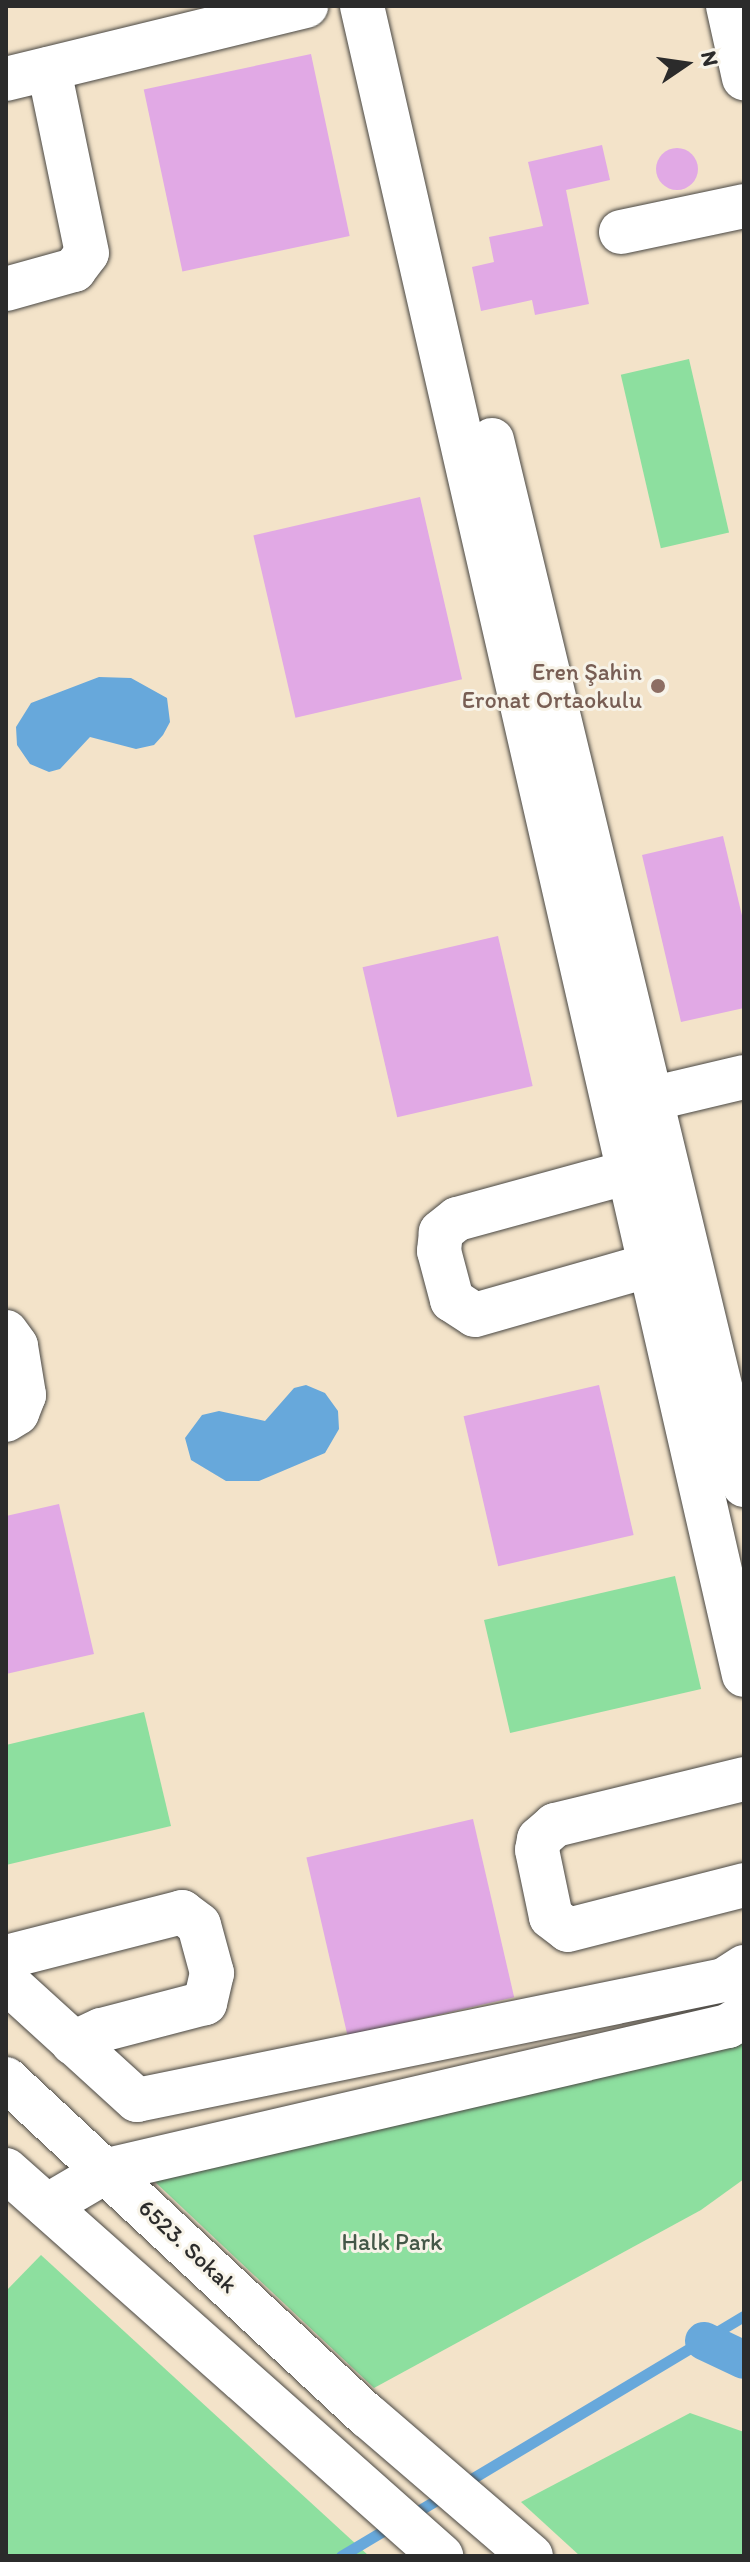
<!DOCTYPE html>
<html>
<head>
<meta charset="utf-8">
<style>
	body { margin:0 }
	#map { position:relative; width:750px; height:2562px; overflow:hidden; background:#f3e3c9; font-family:Itim,sans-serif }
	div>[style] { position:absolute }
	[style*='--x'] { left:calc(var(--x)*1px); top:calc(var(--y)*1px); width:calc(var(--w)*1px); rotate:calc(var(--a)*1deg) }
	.green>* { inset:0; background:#8ddf9f; transform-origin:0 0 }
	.water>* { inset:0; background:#67a8db }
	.stream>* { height:11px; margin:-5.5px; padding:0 5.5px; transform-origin:5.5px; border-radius:5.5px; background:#67a8db }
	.canal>* { height:38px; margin:-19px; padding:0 19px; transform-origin:19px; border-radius:19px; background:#67a8db }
	.building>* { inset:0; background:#e1a9e5; transform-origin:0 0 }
	.round { border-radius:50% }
	.roads { filter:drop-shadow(0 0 2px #494743) drop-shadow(0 0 2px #494743) }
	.minor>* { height:44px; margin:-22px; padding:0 22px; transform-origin:22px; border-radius:22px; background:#fff }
	.dots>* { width:22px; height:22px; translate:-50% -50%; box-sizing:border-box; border:4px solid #f7f3e8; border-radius:50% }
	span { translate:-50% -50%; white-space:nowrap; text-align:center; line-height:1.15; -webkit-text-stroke:6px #f7f3e8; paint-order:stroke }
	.education-label { font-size:24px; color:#785e54 }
	.right { translate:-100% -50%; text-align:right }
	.park-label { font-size:24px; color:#445848 }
	.street-label { font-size:24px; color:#2b2b2b }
	.frame { position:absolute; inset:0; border:8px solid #2b2b2b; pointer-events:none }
	.north { position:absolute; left:646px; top:24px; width:80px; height:80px; -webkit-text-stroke:6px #f7f3e8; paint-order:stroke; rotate:77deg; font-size:22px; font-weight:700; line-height:32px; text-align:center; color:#2b2b2b }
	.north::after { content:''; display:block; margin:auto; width:28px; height:36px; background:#2b2b2b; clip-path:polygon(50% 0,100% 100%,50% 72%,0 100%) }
</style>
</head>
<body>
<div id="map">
	<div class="green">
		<i style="left:689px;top:359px;width:178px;height:70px;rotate:77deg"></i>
		<i style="left:675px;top:1576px;width:116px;height:196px;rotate:77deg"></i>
		<i style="clip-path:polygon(144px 1712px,171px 1826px,6px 1865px,6px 1745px)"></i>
		<i style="clip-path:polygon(744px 2034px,744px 2179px,701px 2210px,374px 2388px,153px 2180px)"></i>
		<i style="clip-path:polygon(41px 2255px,369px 2556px,6px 2556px,6px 2291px)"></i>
		<i style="clip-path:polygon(690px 2413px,744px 2432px,744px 2556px,580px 2556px,521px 2502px)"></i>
	</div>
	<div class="water">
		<i style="clip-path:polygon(99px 677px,131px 678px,167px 698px,170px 722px,163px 735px,154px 745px,136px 749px,90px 737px,60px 769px,49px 772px,30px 764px,17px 745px,16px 727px,31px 703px)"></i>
		<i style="clip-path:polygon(306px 1385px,325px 1393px,338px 1411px,339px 1429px,325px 1453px,259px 1481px,226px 1481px,191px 1460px,185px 1438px,202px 1415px,219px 1411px,265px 1421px,294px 1388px)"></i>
	</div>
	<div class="stream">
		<i style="--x:463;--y:2484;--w:327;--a:-30.9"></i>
		<i style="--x:408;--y:2517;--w:43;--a:-30.7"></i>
		<i style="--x:341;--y:2556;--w:61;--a:-30.8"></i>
	</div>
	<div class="canal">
		<i style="--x:704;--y:2341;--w:44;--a:25.4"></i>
	</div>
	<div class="building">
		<i style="left:311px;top:54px;width:186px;height:171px;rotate:78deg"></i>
		<i style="clip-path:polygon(602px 145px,610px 180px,566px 190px,589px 304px,535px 315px,532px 300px,481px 311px,472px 267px,494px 262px,489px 237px,543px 226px,528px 162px)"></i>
		<i class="round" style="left:656px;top:148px;width:42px;height:42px"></i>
		<i style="left:420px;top:497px;width:187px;height:171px;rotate:77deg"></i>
		<i style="clip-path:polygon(723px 836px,744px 924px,744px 1008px,681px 1022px,642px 855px)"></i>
		<i style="left:498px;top:936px;width:154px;height:139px;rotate:77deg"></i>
		<i style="left:599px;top:1385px;width:154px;height:139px;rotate:77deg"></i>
		<i style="clip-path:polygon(59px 1504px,94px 1654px,6px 1674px,6px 1516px)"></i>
		<i style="left:473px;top:1819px;width:183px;height:171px;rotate:77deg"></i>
	</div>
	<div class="roads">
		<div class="minor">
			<i style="--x:362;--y:6;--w:1712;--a:77.11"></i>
			<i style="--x:728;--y:6;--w:74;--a:77.5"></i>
			<i style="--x:6;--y:79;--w:309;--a:-13.7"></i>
			<i style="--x:621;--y:232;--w:126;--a:-11.9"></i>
			<i style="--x:6;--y:289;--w:71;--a:-15.6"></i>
			<i style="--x:74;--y:270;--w:21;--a:-53"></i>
			<i style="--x:87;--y:253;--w:188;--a:-101.7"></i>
			<i style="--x:492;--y:440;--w:1075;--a:76.44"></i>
			<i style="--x:651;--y:1099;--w:96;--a:-13.3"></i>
			<i style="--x:629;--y:1172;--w:178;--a:164.7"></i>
			<i style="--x:457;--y:1219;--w:21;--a:141"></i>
			<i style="--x:441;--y:1232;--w:19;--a:96"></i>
			<i style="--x:439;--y:1251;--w:51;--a:75.1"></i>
			<i style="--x:452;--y:1300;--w:27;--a:33"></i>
			<i style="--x:475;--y:1315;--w:183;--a:-15.9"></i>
			<i style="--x:6;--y:1332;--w:17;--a:54"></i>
			<i style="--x:16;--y:1346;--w:50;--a:80.7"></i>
			<i style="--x:24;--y:1395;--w:19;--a:111"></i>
			<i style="--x:17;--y:1413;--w:13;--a:148"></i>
			<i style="--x:744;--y:1779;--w:195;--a:166.3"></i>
			<i style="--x:555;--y:1825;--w:21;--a:139"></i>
			<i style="--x:539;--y:1839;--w:11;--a:100"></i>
			<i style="--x:537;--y:1850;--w:68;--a:78.2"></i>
			<i style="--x:551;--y:1917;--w:21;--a:37"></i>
			<i style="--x:568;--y:1930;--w:182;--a:-14.3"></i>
			<i style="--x:6;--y:1957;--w:182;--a:-14.3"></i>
			<i style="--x:182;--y:1912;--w:21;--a:37"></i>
			<i style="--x:199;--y:1925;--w:50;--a:74.8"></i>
			<i style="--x:212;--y:1973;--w:31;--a:103"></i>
			<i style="--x:205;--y:2003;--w:107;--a:165.4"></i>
			<i style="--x:101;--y:2030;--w:31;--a:155"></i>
			<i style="--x:6;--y:1981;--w:177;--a:42.3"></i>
			<i style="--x:137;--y:2100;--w:599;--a:-11.55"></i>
			<i style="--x:724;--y:1980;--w:24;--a:-33"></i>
			<i style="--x:6;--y:2079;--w:495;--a:43"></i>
			<i style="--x:368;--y:2416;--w:215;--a:40.7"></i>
			<i style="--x:6;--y:2170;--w:582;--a:41.58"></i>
			<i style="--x:47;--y:2206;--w:71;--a:-30.5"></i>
			<i style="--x:108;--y:2170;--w:637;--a:-13.08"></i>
			<i style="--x:728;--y:2026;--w:19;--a:-32"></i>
		</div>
	</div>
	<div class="dots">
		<i style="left:658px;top:686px;background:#8d6e63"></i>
	</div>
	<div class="education-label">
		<span class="right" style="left:642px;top:686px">Eren Şahin<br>Eronat Ortaokulu</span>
	</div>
	<div class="park-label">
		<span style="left:392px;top:2242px">Halk Park</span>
	</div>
	<div class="street-label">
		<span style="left:188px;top:2246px;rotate:43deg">6523. Sokak</span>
	</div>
	<div class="frame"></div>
	<div class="north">N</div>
</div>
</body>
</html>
